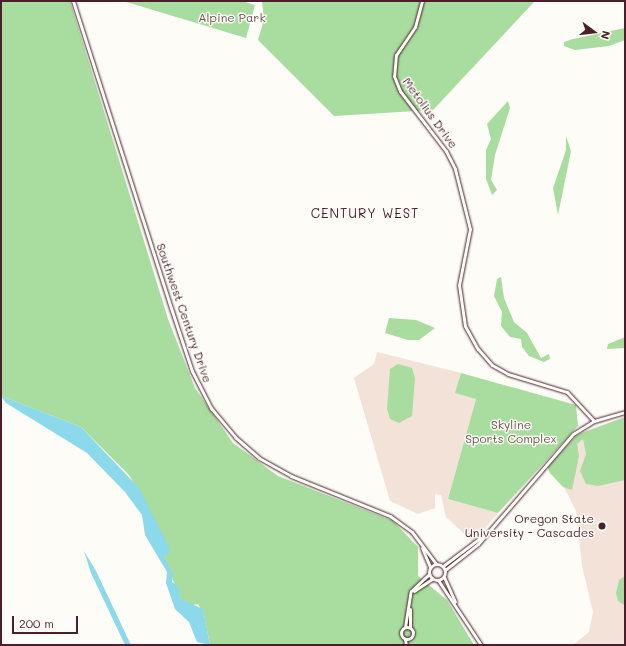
<!DOCTYPE html>
<html>
<head>
<meta charset="utf-8">
<style>
	body { margin:0 }
	#map { position:relative; width:626px; height:646px; overflow:hidden; background:#fdfcf7; font-family:Mali,sans-serif }
	div>[style] { position:absolute }
	[style*='--x'] { left:calc(var(--x)*1px); top:calc(var(--y)*1px); width:calc(var(--w)*1px); rotate:calc(var(--a)*1deg) }
	.built>* { inset:0; background:#f3e2d8 }
	.green>* { inset:0; background:#a8dd9f }
	.water>* { inset:0; background:#8bd9ea }
	.roads { filter:drop-shadow(0 0 1px #4a1f2b) drop-shadow(0 0 1px #4a1f2b) }
	.secondary>* { height:3px; margin:-1.5px; padding:0 1.5px; transform-origin:1.5px; border-radius:1.5px; background:#fdfcf7 }
	.secondary>.ring { margin:-1.5px; padding:0; box-sizing:content-box; background:none; border:3px solid #fdfcf7; border-radius:50% }
	.dots>* { width:11px; height:11px; translate:-50% -50%; box-sizing:border-box; border:2px solid #fdfcf7; border-radius:50% }
	span { translate:-50% -50%; white-space:nowrap; text-align:center; line-height:1.15; -webkit-text-stroke:3px #fdfcf7; paint-order:stroke }
	.park-label { font-size:12px; color:#66584e }
	.street-label { font-size:12px; color:#4a1f2b }
	.poi-label { font-size:12px; color:#4a1f2b }
	.right { translate:-100% -50%; text-align:right }
	.neighbourhood-label { font-size:13px; color:#4a1f2b; letter-spacing:1px }
	.frame { position:absolute; inset:0; border:2px solid #4a1f2b; pointer-events:none }
	.north { position:absolute; left:574px; top:12px; width:40px; height:40px; -webkit-text-stroke:3px #fdfcf7; paint-order:stroke; rotate:105deg; font-size:11px; font-weight:700; line-height:16px; text-align:center; color:#4a1f2b }
	.north::after { content:''; display:block; margin:auto; width:14px; height:18px; background:#4a1f2b; clip-path:polygon(50% 0,100% 100%,50% 72%,0 100%) }
	.scale { position:absolute; left:12px; top:616px; width:66px; height:18px; box-sizing:border-box; border:2px solid #4a1f2b; border-top:0; padding-left:5px; font-size:12px; line-height:14px; white-space:nowrap; color:#4a1f2b; -webkit-text-stroke:3px #fdfcf7; paint-order:stroke }
</style>
</head>
<body>
<div id="map">
	<div class="built">
		<i style="clip-path:polygon(377px 352px,461px 373px,456px 393px,476px 399px,448px 499px,498px 513px,473px 542px,446px 517px,441px 495px,435px 494px,435px 508px,418px 514px,390px 501px,354px 378px,374px 364px)"></i>
		<i style="clip-path:polygon(625px 417px,625px 645px,573px 645px,589px 632px,593px 612px,582px 566px,576px 511px,564px 487px,547px 467px,582px 432px)"></i>
	</div>
	<div class="green">
		<i style="clip-path:polygon(1px 1px,70px 1px,168px 319px,195px 388px,233px 443px,278px 476px,393px 521px,418px 547px,418px 576px,447px 600px,474px 645px,210px 645px,204px 615px,198px 604px,188px 606px,180px 599px,164px 556px,167px 544px,129px 475px,81px 427px,1px 396px)"></i>
		<i style="clip-path:polygon(123px 1px,242px 1px,255px 5px,246px 38px)"></i>
		<i style="clip-path:polygon(262px 1px,535px 1px,433px 110px,334px 116px,258px 40px,264px 20px)"></i>
		<i style="clip-path:polygon(625px 28px,625px 40px,609px 46px,575px 50px,564px 46px,564px 42px,573px 39px)"></i>
		<i style="clip-path:polygon(508px 101px,510px 108px,495px 155px,491px 180px,497px 190px,492px 195px,486px 179px,486px 150px,491px 139px,487px 124px)"></i>
		<i style="clip-path:polygon(566px 136px,571px 151px,558px 215px,553px 188px,566px 150px)"></i>
		<i style="clip-path:polygon(501px 277px,504px 298px,514px 322px,527px 333px,541px 358px,549px 354px,550px 359px,544px 362px,529px 356px,522px 347px,521px 339px,510px 337px,501px 326px,502px 312px,494px 296px,497px 279px)"></i>
		<i style="clip-path:polygon(389px 318px,416px 320px,435px 328px,419px 340px,408px 340px,385px 333px)"></i>
		<i style="clip-path:polygon(625px 337px,625px 348px,607px 349px,608px 344px)"></i>
		<i style="clip-path:polygon(398px 364px,412px 368px,415px 378px,412px 416px,399px 423px,390px 419px,387px 409px,390px 369px)"></i>
		<i style="clip-path:polygon(461px 373px,576px 405px,578px 426px,498px 513px,448px 499px,476px 399px,455px 393px)"></i>
		<i style="clip-path:polygon(625px 417px,625px 480px,598px 486px,586px 484px,580px 471px,586px 454px,583px 439px,577px 444px,579px 456px,572px 490px,563px 487px,549px 472px,548px 466px,577px 435px)"></i>
		<i style="clip-path:polygon(625px 576px,625px 605px,624px 605px,618px 601px,616px 593px,619px 580px)"></i>
	</div>
	<div class="water">
		<i style="clip-path:polygon(1px 396px,81px 427px,139px 488px,169px 547px,170px 552px,164px 556px,173px 575px,172px 582px,179px 587px,180px 599px,203px 609px,210px 645px,197px 642px,189px 622px,175px 609px,166px 583px,167px 572px,145px 535px,142px 515px,125px 492px,87px 453px,6px 403px)"></i>
		<i style="clip-path:polygon(84px 551px,96px 571px,131px 645px,125px 645px,91px 573px)"></i>
	</div>
	<div class="roads">
		<div class="secondary">
			<i style="--x:73;--y:1;--w:325;--a:72.3"></i>
			<i style="--x:172;--y:311;--w:63;--a:71.6"></i>
			<i style="--x:192;--y:371;--w:42;--a:62.8"></i>
			<i style="--x:211;--y:408;--w:38;--a:50"></i>
			<i style="--x:235;--y:437;--w:32;--a:41"></i>
			<i style="--x:259;--y:458;--w:37;--a:29"></i>
			<i style="--x:291;--y:476;--w:107;--a:22"></i>
			<i style="--x:390;--y:516;--w:27;--a:36"></i>
			<i style="--x:412;--y:532;--w:40;--a:53"></i>
			<i style="--x:422;--y:1;--w:27;--a:105"></i>
			<i style="--x:415;--y:27;--w:34;--a:124"></i>
			<i style="--x:396;--y:55;--w:21;--a:95"></i>
			<i style="--x:394;--y:76;--w:16;--a:68"></i>
			<i style="--x:400;--y:91;--w:76;--a:52.5"></i>
			<i style="--x:446;--y:151;--w:20;--a:63"></i>
			<i style="--x:455;--y:169;--w:62;--a:76"></i>
			<i style="--x:470;--y:229;--w:57;--a:101.1"></i>
			<i style="--x:459;--y:285;--w:41;--a:81.7"></i>
			<i style="--x:465;--y:326;--w:26;--a:61"></i>
			<i style="--x:478;--y:349;--w:21;--a:49"></i>
			<i style="--x:492;--y:365;--w:18;--a:29"></i>
			<i style="--x:508;--y:374;--w:62;--a:17"></i>
			<i style="--x:567;--y:392;--w:40;--a:47"></i>
			<i style="--x:422;--y:548;--w:21;--a:67"></i>
			<i class="ring" style="left:429px;top:564px;width:13px;height:13px"></i>
			<i style="--x:443;--y:566;--w:51;--a:-37.1"></i>
			<i style="--x:445;--y:570;--w:42;--a:-38.2"></i>
			<i style="--x:478;--y:544;--w:145;--a:-49.2"></i>
			<i style="--x:573;--y:434;--w:25;--a:-32"></i>
			<i style="--x:594;--y:421;--w:32;--a:-16"></i>
			<i style="--x:444;--y:577;--w:27;--a:66"></i>
			<i style="--x:438;--y:580;--w:78;--a:56.5"></i>
			<i style="--x:414;--y:591;--w:22;--a:-34"></i>
			<i class="ring" style="left:401px;top:627px;width:9px;height:9px"></i>
			<i style="--x:405;--y:627;--w:36;--a:-81"></i>
			<i style="--x:411;--y:591;--w:25;--a:-43"></i>
			<i style="--x:410;--y:628;--w:19;--a:-90"></i>
			<i style="--x:405;--y:639;--w:6;--a:81"></i>
		</div>
	</div>
	<div class="dots">
		<i style="left:602px;top:526px;background:#4a1f2b"></i>
	</div>
	<div class="park-label">
		<span style="left:232px;top:18px">Alpine Park</span>
		<span style="left:511px;top:432px">Skyline<br>Sports Complex</span>
	</div>
	<div class="street-label">
		<span style="left:430px;top:113px;rotate:54deg">Metolius Drive</span>
		<span style="left:184px;top:313px;rotate:71deg">Southwest Century Drive</span>
	</div>
	<div class="poi-label">
		<span class="right" style="left:594px;top:526px">Oregon State<br>University - Cascades</span>
	</div>
	<div class="neighbourhood-label">
		<span style="left:365px;top:213px">CENTURY WEST</span>
	</div>
	<div class="frame"></div>
	<div class="north">N</div>
	<div class="scale">200 m</div>
</div>
</body>
</html>
